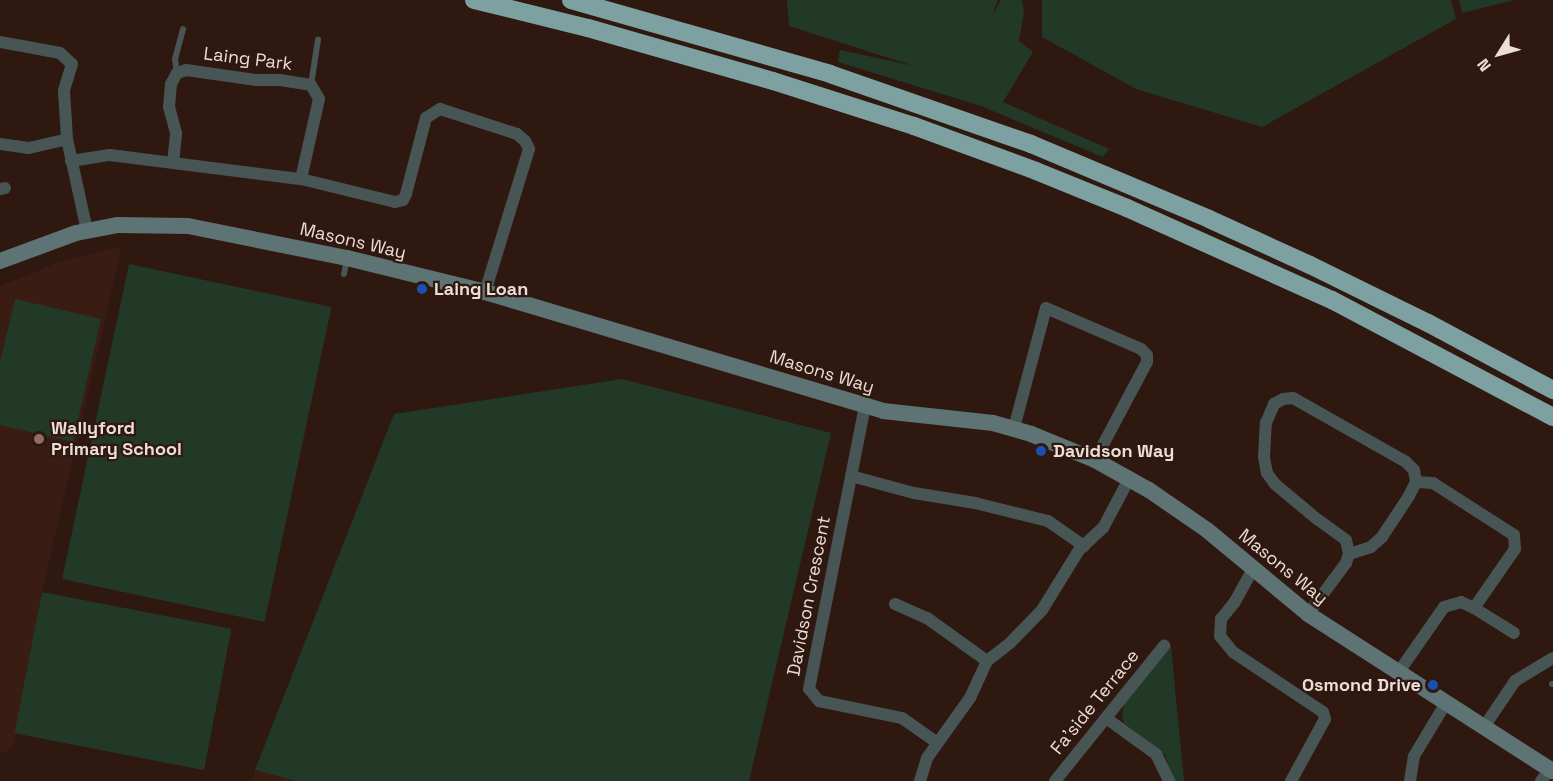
<!DOCTYPE html>
<html>
<head>
<meta charset="utf-8">
<style>
	body { margin:0 }
	#map { position:relative; width:1553px; height:781px; overflow:hidden; background:#2e180f; font-family:"Space Grotesk",sans-serif }
	div>[style] { position:absolute }
	[style*='--x'] { left:calc(var(--x)*1px); top:calc(var(--y)*1px); width:calc(var(--w)*1px); rotate:calc(var(--a)*1deg) }
	.built>* { inset:0; background:#391d12 }
	.green>* { inset:0; background:#223928; transform-origin:0 0 }
	.lane>* { height:6px; margin:-3px; padding:0 3px; transform-origin:3px; border-radius:3px; background:#475555 }
	.street>* { height:12px; margin:-6px; padding:0 6px; transform-origin:6px; border-radius:6px; background:#475555 }
	.secondary>* { height:16px; margin:-8px; padding:0 8px; transform-origin:8px; border-radius:8px; background:#5d7374 }
	.highway>* { height:18px; margin:-9px; padding:0 9px; transform-origin:9px; border-radius:9px; background:#7da0a1 }
	.dots>* { width:16px; height:16px; translate:-50% -50%; box-sizing:border-box; border:3px solid #2e180f; border-radius:50% }
	span { translate:-50% -50%; white-space:nowrap; text-align:center; line-height:1.15; -webkit-text-stroke:4.5px #2e180f; paint-order:stroke }
	.street-label { font-size:18px; color:#edddd7 }
	.poi-label { font-size:18px; color:#edddd7; font-weight:700 }
	.left { translate:0 -50%; text-align:left }
	.right { translate:-100% -50%; text-align:right }
	.north { position:absolute; left:1469px; top:24px; width:60px; height:60px; -webkit-text-stroke:4px #2e180f; paint-order:stroke; rotate:233deg; font-size:16px; font-weight:700; line-height:24px; text-align:center; color:#edddd7 }
	.north::after { content:''; display:block; margin:auto; width:21px; height:27px; background:#edddd7; clip-path:polygon(50% 0,100% 100%,50% 72%,0 100%) }
</style>
</head>
<body>
<div id="map">
	<div class="built">
		<i style="clip-path:polygon(122px 246px,42px 592px,13px 748px,0 754px,0 286px,59px 262px)"></i>
		<i style="clip-path:polygon(255px 770px,295px 781px,252px 781px)"></i>
	</div>
	<div class="green">
		<i style="clip-path:polygon(787px 0,998px 0,992px 16px,1001px 0,1022px 0,1024px 12px,1019px 41px,1033px 52px,1003px 102px,1109px 149px,1103px 157px,981px 106px,838px 62px,840px 50px,914px 66px,789px 26px)"></i>
		<i style="clip-path:polygon(1042px 0,1451px 0,1456px 19px,1262px 127px,1136px 89px,1042px 37px)"></i>
		<i style="clip-path:polygon(1459px 0,1514px 0,1462px 13px)"></i>
		<i style="left:129px;top:264px;width:207px;height:322px;rotate:12deg"></i>
		<i style="clip-path:polygon(15px 299px,101px 319px,73px 442px,0 425px,0 362px)"></i>
		<i style="clip-path:polygon(622px 379px,831px 433px,749px 781px,296px 781px,255px 770px,394px 414px)"></i>
		<i style="left:42px;top:592px;width:193px;height:144px;rotate:11deg"></i>
		<i style="clip-path:polygon(1171px 646px,1184px 781px,1174px 781px,1165px 755px,1124px 723px,1122px 717px,1124px 704px)"></i>
	</div>
	<div class="lane">
		<i style="--x:177;--y:73;--w:14;--a:-98"></i>
		<i style="--x:175;--y:59;--w:31;--a:-75"></i>
		<i style="--x:311;--y:85;--w:46;--a:-81.2"></i>
		<i style="--x:344;--y:274;--w:15;--a:-79"></i>
		<i style="--x:1552;--y:684;--w:1;--a:0"></i>
	</div>
	<div class="street">
		<i style="--x:0;--y:42;--w:61;--a:10.4"></i>
		<i style="--x:60;--y:53;--w:16;--a:43"></i>
		<i style="--x:72;--y:64;--w:28;--a:107"></i>
		<i style="--x:64;--y:91;--w:48;--a:86.4"></i>
		<i style="--x:67;--y:139;--w:94;--a:77.7"></i>
		<i style="--x:0;--y:144;--w:29;--a:8"></i>
		<i style="--x:29;--y:148;--w:39;--a:-13"></i>
		<i style="--x:71;--y:161;--w:39;--a:-9"></i>
		<i style="--x:110;--y:155;--w:193;--a:7.2"></i>
		<i style="--x:301;--y:179;--w:97;--a:13.7"></i>
		<i style="--x:395;--y:202;--w:8;--a:-14"></i>
		<i style="--x:403;--y:200;--w:7;--a:-63"></i>
		<i style="--x:406;--y:194;--w:79;--a:-75.3"></i>
		<i style="--x:426;--y:118;--w:17;--a:-33"></i>
		<i style="--x:440;--y:109;--w:81;--a:18"></i>
		<i style="--x:517;--y:134;--w:11;--a:41"></i>
		<i style="--x:525;--y:141;--w:9;--a:63"></i>
		<i style="--x:529;--y:149;--w:150;--a:107.1"></i>
		<i style="--x:173;--y:163;--w:30;--a:-84"></i>
		<i style="--x:176;--y:133;--w:27;--a:-105"></i>
		<i style="--x:169;--y:107;--w:23;--a:-85"></i>
		<i style="--x:171;--y:84;--w:13;--a:-61"></i>
		<i style="--x:177;--y:73;--w:9;--a:-18"></i>
		<i style="--x:186;--y:70;--w:71;--a:8.1"></i>
		<i style="--x:256;--y:80;--w:24;--a:0"></i>
		<i style="--x:280;--y:80;--w:31;--a:9"></i>
		<i style="--x:311;--y:85;--w:16;--a:60"></i>
		<i style="--x:319;--y:99;--w:82;--a:102.7"></i>
		<i style="--x:0;--y:189;--w:5;--a:-11"></i>
		<i style="--x:865;--y:406;--w:288;--a:101.2"></i>
		<i style="--x:809;--y:689;--w:16;--a:50"></i>
		<i style="--x:819;--y:701;--w:85;--a:11.6"></i>
		<i style="--x:902;--y:718;--w:42;--a:35.2"></i>
		<i style="--x:1014;--y:428;--w:124;--a:-75.1"></i>
		<i style="--x:1046;--y:308;--w:103;--a:23.3"></i>
		<i style="--x:1141;--y:349;--w:8;--a:45"></i>
		<i style="--x:1147;--y:355;--w:7;--a:90"></i>
		<i style="--x:1147;--y:362;--w:111;--a:118"></i>
		<i style="--x:851;--y:476;--w:65;--a:15.1"></i>
		<i style="--x:914;--y:493;--w:62;--a:9.3"></i>
		<i style="--x:975;--y:503;--w:75;--a:13.9"></i>
		<i style="--x:1048;--y:521;--w:44;--a:34.8"></i>
		<i style="--x:1416;--y:482;--w:17;--a:3"></i>
		<i style="--x:1433;--y:483;--w:96;--a:32.7"></i>
		<i style="--x:1514;--y:535;--w:14;--a:86"></i>
		<i style="--x:1515;--y:549;--w:72;--a:124.8"></i>
		<i style="--x:1474;--y:608;--w:47;--a:32"></i>
		<i style="--x:1253;--y:569;--w:39;--a:119"></i>
		<i style="--x:1234;--y:603;--w:21;--a:129"></i>
		<i style="--x:1221;--y:619;--w:17;--a:93"></i>
		<i style="--x:1220;--y:636;--w:21;--a:51"></i>
		<i style="--x:1233;--y:652;--w:108;--a:33.7"></i>
		<i style="--x:1323;--y:712;--w:7;--a:74"></i>
		<i style="--x:1325;--y:719;--w:71;--a:118.7"></i>
		<i style="--x:895;--y:604;--w:35;--a:24"></i>
		<i style="--x:927;--y:618;--w:74;--a:35.6"></i>
		<i style="--x:1308;--y:614;--w:64;--a:-53.3"></i>
		<i style="--x:1346;--y:563;--w:9;--a:-72"></i>
		<i style="--x:1349;--y:554;--w:14;--a:-102"></i>
		<i style="--x:1346;--y:540;--w:34;--a:-144"></i>
		<i style="--x:1318;--y:520;--w:56;--a:-140.1"></i>
		<i style="--x:1275;--y:484;--w:14;--a:-126"></i>
		<i style="--x:1267;--y:473;--w:16;--a:-101"></i>
		<i style="--x:1264;--y:457;--w:34;--a:-87"></i>
		<i style="--x:1266;--y:423;--w:21;--a:-67"></i>
		<i style="--x:1274;--y:404;--w:10;--a:-29"></i>
		<i style="--x:1283;--y:399;--w:10;--a:-6"></i>
		<i style="--x:1293;--y:398;--w:130;--a:29.5"></i>
		<i style="--x:1406;--y:462;--w:11;--a:45"></i>
		<i style="--x:1414;--y:470;--w:12;--a:81"></i>
		<i style="--x:1416;--y:482;--w:16;--a:117"></i>
		<i style="--x:1409;--y:496;--w:49;--a:123.4"></i>
		<i style="--x:1382;--y:537;--w:15;--a:138"></i>
		<i style="--x:1371;--y:547;--w:23;--a:162"></i>
		<i style="--x:1398;--y:673;--w:80;--a:-55.1"></i>
		<i style="--x:1444;--y:607;--w:18;--a:-16"></i>
		<i style="--x:1461;--y:602;--w:14;--a:25"></i>
		<i style="--x:1106;--y:718;--w:62;--a:35.8"></i>
		<i style="--x:1156;--y:754;--w:30;--a:64"></i>
		<i style="--x:1484;--y:727;--w:55;--a:-56"></i>
		<i style="--x:1515;--y:681;--w:44;--a:-31.2"></i>
		<i style="--x:920;--y:781;--w:24;--a:-73"></i>
		<i style="--x:927;--y:758;--w:74;--a:-54.4"></i>
		<i style="--x:970;--y:698;--w:41;--a:-65.3"></i>
		<i style="--x:987;--y:661;--w:29;--a:-38"></i>
		<i style="--x:1010;--y:643;--w:46;--a:-45.9"></i>
		<i style="--x:1042;--y:610;--w:70;--a:-58.3"></i>
		<i style="--x:1079;--y:550;--w:33;--a:-43"></i>
		<i style="--x:1103;--y:528;--w:55;--a:-62"></i>
		<i style="--x:1055;--y:781;--w:174;--a:-51.1"></i>
		<i style="--x:1410;--y:781;--w:25;--a:-81"></i>
		<i style="--x:1414;--y:756;--w:62;--a:-58.9"></i>
		<i style="--x:1541;--y:781;--w:15;--a:-53"></i>
	</div>
	<div class="secondary">
		<i style="--x:0;--y:261;--w:81;--a:-20.2"></i>
		<i style="--x:76;--y:233;--w:43;--a:-10.8"></i>
		<i style="--x:118;--y:225;--w:70;--a:0.8"></i>
		<i style="--x:188;--y:226;--w:162;--a:11.4"></i>
		<i style="--x:347;--y:258;--w:142;--a:13.8"></i>
		<i style="--x:485;--y:292;--w:415;--a:16.6"></i>
		<i style="--x:883;--y:411;--w:111;--a:6.2"></i>
		<i style="--x:993;--y:423;--w:40;--a:16"></i>
		<i style="--x:1031;--y:434;--w:69;--a:22.1"></i>
		<i style="--x:1095;--y:460;--w:62;--a:29.1"></i>
		<i style="--x:1149;--y:490;--w:70;--a:34.6"></i>
		<i style="--x:1207;--y:530;--w:131;--a:39.7"></i>
		<i style="--x:1308;--y:614;--w:291;--a:32.7"></i>
	</div>
	<div class="highway">
		<i style="--x:474;--y:0;--w:117;--a:13.8"></i>
		<i style="--x:588;--y:28;--w:192;--a:16"></i>
		<i style="--x:773;--y:81;--w:148;--a:17.7"></i>
		<i style="--x:914;--y:126;--w:130;--a:20.2"></i>
		<i style="--x:1036;--y:171;--w:98;--a:22.1"></i>
		<i style="--x:1127;--y:208;--w:225;--a:24.2"></i>
		<i style="--x:1332;--y:300;--w:250;--a:27.9"></i>
		<i style="--x:571;--y:0;--w:269;--a:15.9"></i>
		<i style="--x:830;--y:74;--w:213;--a:19.2"></i>
		<i style="--x:1031;--y:144;--w:193;--a:22.8"></i>
		<i style="--x:1209;--y:219;--w:111;--a:24.5"></i>
		<i style="--x:1310;--y:265;--w:131;--a:26.2"></i>
		<i style="--x:1428;--y:323;--w:142;--a:28.2"></i>
	</div>
	<div class="dots">
		<i style="left:422px;top:289px;background:#1a4fb4"></i>
		<i style="left:39px;top:439px;background:#8d6e63"></i>
		<i style="left:1041px;top:451px;background:#1a4fb4"></i>
		<i style="left:1433px;top:685px;background:#1a4fb4"></i>
	</div>
	<div class="street-label">
		<span style="left:248px;top:59px;rotate:7deg">Laing Park</span>
		<span style="left:353px;top:241px;rotate:13deg">Masons Way</span>
		<span style="left:822px;top:372px;rotate:17deg">Masons Way</span>
		<span style="left:1283px;top:567px;rotate:39deg">Masons Way</span>
		<span style="left:809px;top:596px;rotate:-79deg">Davidson Crescent</span>
		<span style="left:1095px;top:702px;rotate:-51deg">Fa'side Terrace</span>
	</div>
	<div class="poi-label">
		<span class="left" style="left:434px;top:289px">Laing Loan</span>
		<span class="left" style="left:51px;top:439px">Wallyford<br>Primary School</span>
		<span class="left" style="left:1053px;top:451px">Davidson Way</span>
		<span class="right" style="left:1421px;top:685px">Osmond Drive</span>
	</div>
	<div class="north">N</div>
</div>
</body>
</html>
